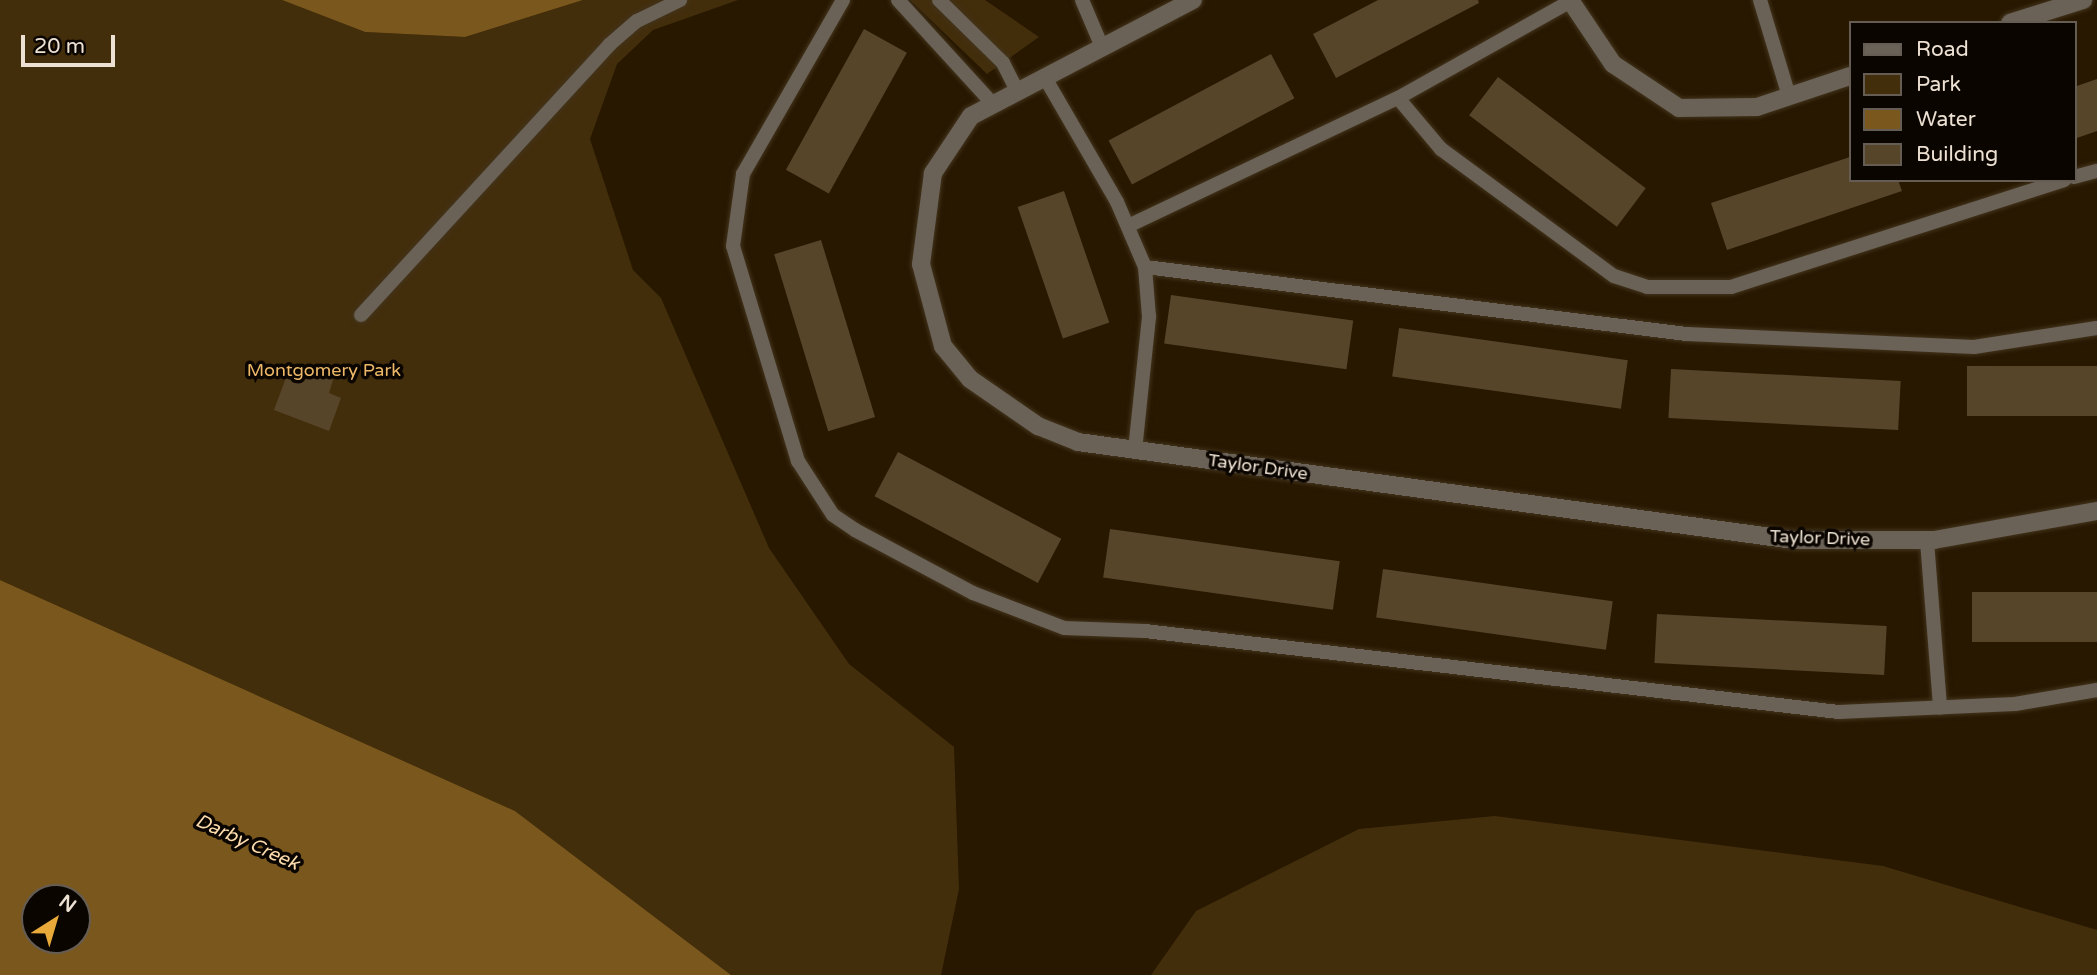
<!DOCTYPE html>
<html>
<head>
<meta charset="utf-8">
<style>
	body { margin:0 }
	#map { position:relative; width:2097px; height:975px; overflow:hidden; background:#281800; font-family:"Varela Round",sans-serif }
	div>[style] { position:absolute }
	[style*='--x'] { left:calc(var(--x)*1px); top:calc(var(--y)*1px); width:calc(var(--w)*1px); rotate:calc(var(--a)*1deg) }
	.green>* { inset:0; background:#432e0c }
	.water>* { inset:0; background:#7a571d }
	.building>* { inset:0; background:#57452a; transform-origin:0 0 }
	.roads { filter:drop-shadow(0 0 2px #43341d) drop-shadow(0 0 2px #43341d) }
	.lane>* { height:14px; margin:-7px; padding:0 7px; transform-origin:7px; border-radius:7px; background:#6a6256 }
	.street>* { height:18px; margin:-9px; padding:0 9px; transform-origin:9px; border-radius:9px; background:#6a6256 }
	span { translate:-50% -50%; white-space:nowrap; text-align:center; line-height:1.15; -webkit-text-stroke:7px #0b0500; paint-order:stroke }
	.park-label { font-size:18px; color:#edb968 }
	.street-label { font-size:18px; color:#ece1d2 }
	.water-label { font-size:19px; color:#fcdcad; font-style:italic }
	.legend { position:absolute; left:1849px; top:21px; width:228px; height:161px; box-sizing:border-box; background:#0b0500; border:2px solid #655d54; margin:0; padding:9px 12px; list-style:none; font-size:21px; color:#ece1d2 }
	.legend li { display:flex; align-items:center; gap:14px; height:35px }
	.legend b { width:35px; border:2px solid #655d54 }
	.north { position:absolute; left:21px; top:884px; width:70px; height:70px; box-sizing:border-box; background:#0b0500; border:2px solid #655d54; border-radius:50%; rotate:37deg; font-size:19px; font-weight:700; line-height:28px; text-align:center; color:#ece1d2 }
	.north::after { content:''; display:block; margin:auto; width:24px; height:32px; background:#eaaa39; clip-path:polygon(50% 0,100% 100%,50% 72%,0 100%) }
	.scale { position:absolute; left:21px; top:35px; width:94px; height:32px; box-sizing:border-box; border:4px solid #ece1d2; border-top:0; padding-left:9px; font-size:21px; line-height:24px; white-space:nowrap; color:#ece1d2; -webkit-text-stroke:5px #0b0500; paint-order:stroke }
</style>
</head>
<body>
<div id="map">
	<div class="green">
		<i style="clip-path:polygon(0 0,282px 0,365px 32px,465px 37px,583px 0,738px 0,653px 30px,617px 64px,590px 139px,633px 270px,661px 298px,769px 548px,849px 664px,954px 747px,959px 889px,941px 975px,731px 975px,515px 811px,0 580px)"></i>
		<i style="clip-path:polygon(910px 0,985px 0,1039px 37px,987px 74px)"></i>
		<i style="clip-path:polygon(1495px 816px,1883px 866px,2097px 930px,2097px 975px,1151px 975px,1196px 911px,1359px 829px)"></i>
	</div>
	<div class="water">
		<i style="clip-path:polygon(282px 0,583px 0,465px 37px,365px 32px)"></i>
		<i style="clip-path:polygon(evenodd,0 580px,515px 811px,731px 975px,0 975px,0 580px,35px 898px,77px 898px,77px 940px,35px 940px,35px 898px)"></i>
	</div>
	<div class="building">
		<i style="clip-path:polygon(1378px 0,1478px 0,1479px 3px,1336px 78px,1313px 34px)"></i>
		<i style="left:864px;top:29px;width:49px;height:161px;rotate:29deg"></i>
		<i style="left:1271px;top:54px;width:50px;height:184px;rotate:62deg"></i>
		<i style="left:1498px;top:77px;width:185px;height:48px;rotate:37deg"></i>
		<i style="clip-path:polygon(2097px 79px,2097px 131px,2074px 139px,2074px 87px)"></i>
		<i style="clip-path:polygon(1850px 157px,1850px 180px,1898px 180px,1902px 191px,1727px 250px,1711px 203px)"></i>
		<i style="left:1064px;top:191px;width:139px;height:49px;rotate:71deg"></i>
		<i style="left:821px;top:240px;width:185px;height:49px;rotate:73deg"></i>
		<i style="left:1171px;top:295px;width:184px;height:49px;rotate:8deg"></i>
		<i style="left:1399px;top:328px;width:231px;height:49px;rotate:8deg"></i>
		<i style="left:2097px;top:366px;width:50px;height:130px;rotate:90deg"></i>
		<i style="clip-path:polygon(302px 368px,333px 380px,329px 393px,341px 398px,329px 431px,274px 410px,287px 375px,298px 379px)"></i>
		<i style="left:1671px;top:369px;width:230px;height:49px;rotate:3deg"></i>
		<i style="left:898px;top:452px;width:185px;height:50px;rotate:28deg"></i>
		<i style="left:1110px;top:529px;width:232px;height:49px;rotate:8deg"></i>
		<i style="left:1383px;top:569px;width:232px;height:49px;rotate:8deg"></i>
		<i style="left:2097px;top:592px;width:50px;height:125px;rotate:90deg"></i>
		<i style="left:1657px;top:614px;width:230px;height:49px;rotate:3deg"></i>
	</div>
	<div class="roads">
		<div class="lane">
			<i style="--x:843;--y:0;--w:201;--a:119.9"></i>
			<i style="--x:743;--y:174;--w:73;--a:97.9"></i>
			<i style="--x:733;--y:246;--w:225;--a:73.2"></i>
			<i style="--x:798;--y:461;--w:64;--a:57.1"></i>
			<i style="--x:833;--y:515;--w:27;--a:34"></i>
			<i style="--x:855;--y:530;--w:134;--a:28.1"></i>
			<i style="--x:973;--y:593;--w:97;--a:21"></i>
			<i style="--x:1064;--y:628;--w:81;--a:2.1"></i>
			<i style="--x:1145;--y:631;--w:699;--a:6.66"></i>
			<i style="--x:1839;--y:712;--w:176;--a:-2.6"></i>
			<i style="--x:2015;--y:704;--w:83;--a:-9.7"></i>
			<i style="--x:898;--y:0;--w:139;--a:47.6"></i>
			<i style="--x:939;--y:0;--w:90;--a:44.5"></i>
			<i style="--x:1003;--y:63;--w:30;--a:63"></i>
			<i style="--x:1082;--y:0;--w:51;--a:66.9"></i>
			<i style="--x:1760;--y:0;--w:100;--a:73.2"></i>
			<i style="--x:1044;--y:76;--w:146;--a:59.9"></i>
			<i style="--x:1117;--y:202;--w:71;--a:66.7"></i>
			<i style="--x:1145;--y:267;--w:50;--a:85.4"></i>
			<i style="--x:1149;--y:317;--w:134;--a:96"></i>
			<i style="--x:1398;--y:98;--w:67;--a:49.9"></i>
			<i style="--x:1441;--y:149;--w:215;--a:36.3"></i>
			<i style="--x:1614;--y:276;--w:35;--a:18"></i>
			<i style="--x:1647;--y:287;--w:84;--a:0"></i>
			<i style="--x:1731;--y:287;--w:350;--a:-17.8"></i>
			<i style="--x:2074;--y:177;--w:24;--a:-15"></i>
			<i style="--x:1128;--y:226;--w:299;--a:-25.4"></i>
			<i style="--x:1398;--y:98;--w:198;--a:-29.3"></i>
			<i style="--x:1145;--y:267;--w:546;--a:7.05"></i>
			<i style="--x:1687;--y:334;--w:287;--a:2.6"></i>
			<i style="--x:1974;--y:347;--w:124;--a:-8.8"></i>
			<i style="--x:361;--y:315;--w:367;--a:-47.4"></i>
			<i style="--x:609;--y:45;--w:37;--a:-41"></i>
			<i style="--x:637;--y:21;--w:48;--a:-26"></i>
			<i style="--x:1927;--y:541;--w:167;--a:85.5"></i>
		</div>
		<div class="street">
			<i style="--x:1193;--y:0;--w:250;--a:152.4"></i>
			<i style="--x:971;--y:116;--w:69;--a:123.7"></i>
			<i style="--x:933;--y:173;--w:92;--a:97.5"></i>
			<i style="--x:921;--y:264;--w:85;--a:75"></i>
			<i style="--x:943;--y:346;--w:43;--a:50.7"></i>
			<i style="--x:970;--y:379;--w:83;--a:34.7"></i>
			<i style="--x:1038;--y:426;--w:43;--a:21.8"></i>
			<i style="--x:1078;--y:442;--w:722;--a:7.8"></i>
			<i style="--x:1793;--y:540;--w:141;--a:0"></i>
			<i style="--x:1934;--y:540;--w:166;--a:-10.1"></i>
			<i style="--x:1570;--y:0;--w:77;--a:56.1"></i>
			<i style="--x:1613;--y:64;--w:79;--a:33.7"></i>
			<i style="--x:1679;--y:108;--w:78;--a:-0.7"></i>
			<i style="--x:1757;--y:107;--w:98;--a:-18.4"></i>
			<i style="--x:2010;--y:23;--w:77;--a:-17.5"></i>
		</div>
	</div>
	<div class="park-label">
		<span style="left:324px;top:370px">Montgomery Park</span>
	</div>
	<div class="street-label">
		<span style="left:1258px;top:467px;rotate:8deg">Taylor Drive</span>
		<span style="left:1820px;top:538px;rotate:2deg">Taylor Drive</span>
	</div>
	<div class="water-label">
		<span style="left:247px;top:843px;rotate:24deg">Darby Creek</span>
	</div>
	<ul class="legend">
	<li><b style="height:9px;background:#6a6256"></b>Road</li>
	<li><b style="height:19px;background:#432e0c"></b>Park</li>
	<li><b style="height:19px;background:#7a571d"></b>Water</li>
	<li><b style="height:19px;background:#57452a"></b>Building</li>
	</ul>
	<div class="north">N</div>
	<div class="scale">20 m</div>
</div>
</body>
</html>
